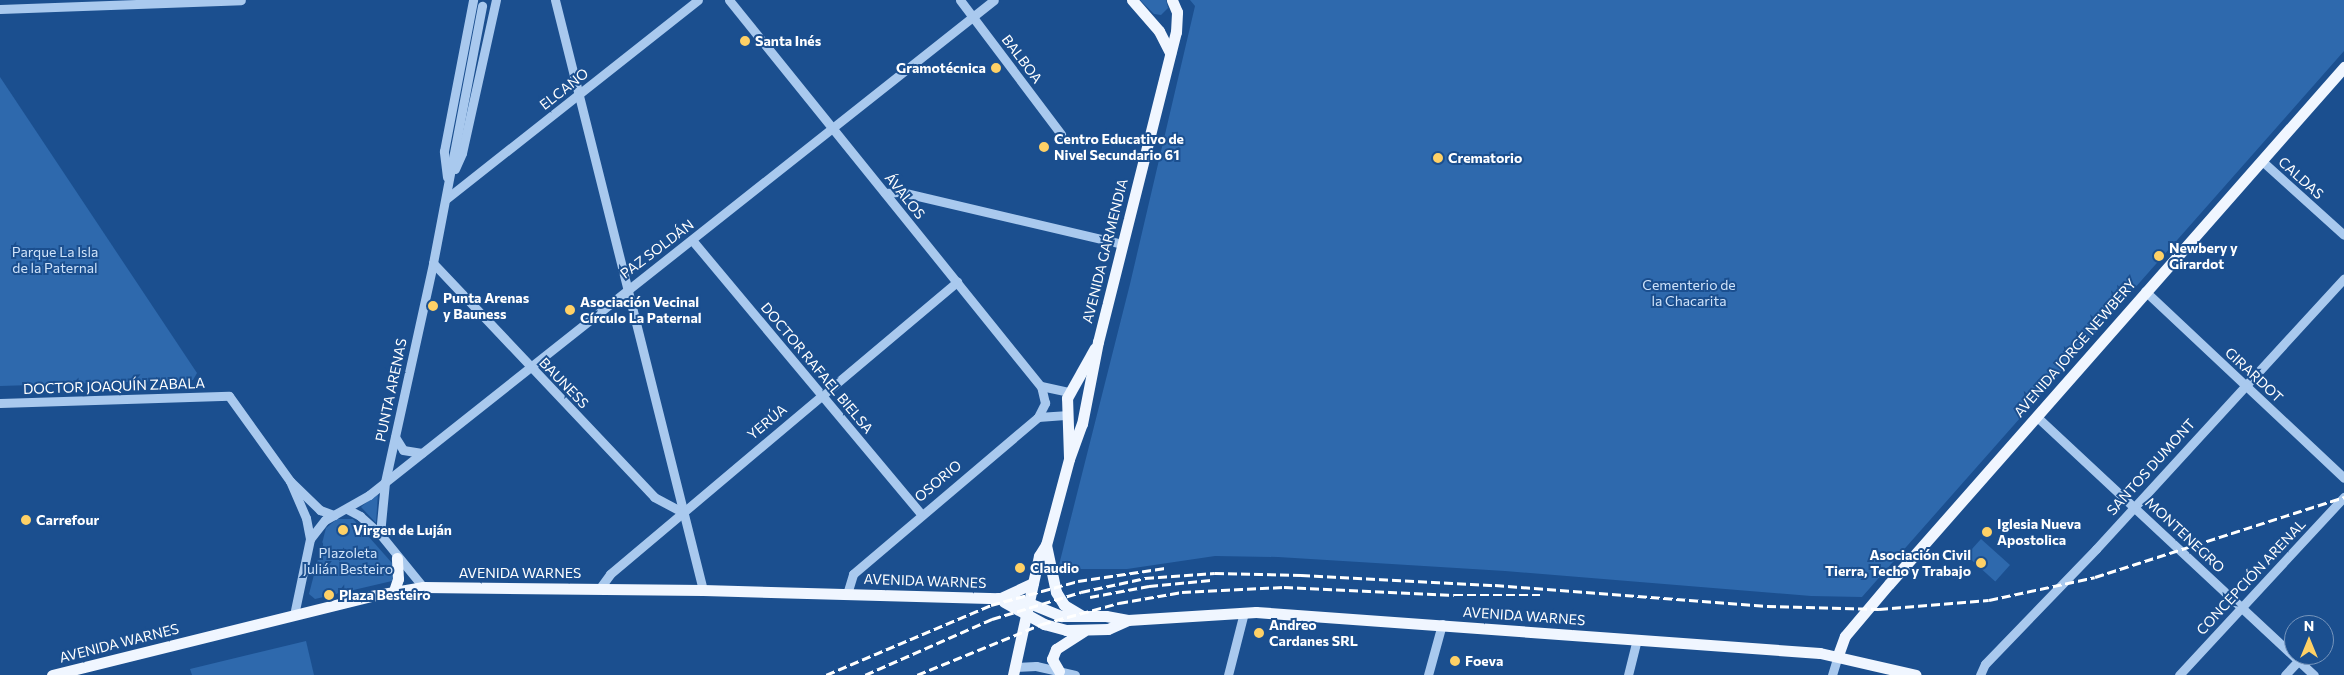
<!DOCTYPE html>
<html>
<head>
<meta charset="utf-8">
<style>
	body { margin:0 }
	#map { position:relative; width:2344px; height:675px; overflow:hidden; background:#1b4f8f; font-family:Commissioner,sans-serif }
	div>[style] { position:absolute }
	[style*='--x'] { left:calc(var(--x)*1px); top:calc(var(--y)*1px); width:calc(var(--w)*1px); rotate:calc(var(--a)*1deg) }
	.green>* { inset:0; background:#2e69ad; transform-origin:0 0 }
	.minor>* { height:9px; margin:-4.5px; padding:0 4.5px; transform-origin:4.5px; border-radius:4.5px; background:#a9c9ee }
	.major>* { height:11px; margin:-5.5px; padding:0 5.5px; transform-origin:5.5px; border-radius:5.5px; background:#f0f6ff }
	.rail>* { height:2.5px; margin-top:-1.25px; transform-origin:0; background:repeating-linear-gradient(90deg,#fff 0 9px,transparent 0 13px) }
	.dots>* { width:14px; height:14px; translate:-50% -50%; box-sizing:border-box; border:2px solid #1b4f8f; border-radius:50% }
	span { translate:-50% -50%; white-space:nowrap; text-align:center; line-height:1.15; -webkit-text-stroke:4px #1b4f8f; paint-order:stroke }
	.poi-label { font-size:14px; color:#fff; font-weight:700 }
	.left { translate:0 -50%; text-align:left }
	.right { translate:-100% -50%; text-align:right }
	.street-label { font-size:14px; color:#fff }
	.park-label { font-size:14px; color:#cfe3fa }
	.north { position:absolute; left:2284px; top:615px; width:50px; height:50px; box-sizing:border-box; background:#1b4f8f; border:1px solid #7695bc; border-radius:50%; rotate:0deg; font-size:14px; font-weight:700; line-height:20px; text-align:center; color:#fff }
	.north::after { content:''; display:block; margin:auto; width:18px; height:22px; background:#ffd166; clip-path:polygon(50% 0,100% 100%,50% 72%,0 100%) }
</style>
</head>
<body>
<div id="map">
	<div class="green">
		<i style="clip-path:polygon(1140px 0,1166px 0,1168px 8px,1161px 15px,1154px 14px)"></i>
		<i style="clip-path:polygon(1190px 0,2344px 0,2344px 51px,1862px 597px,1811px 596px,1505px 571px,1278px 557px,1215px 556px,1127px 569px,1058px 569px,1130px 284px,1195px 6px)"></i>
		<i style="clip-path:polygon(0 77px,197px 373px,193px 380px,0 386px)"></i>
		<i style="clip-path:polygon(378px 493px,376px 523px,361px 507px)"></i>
		<i style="clip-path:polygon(337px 519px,353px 519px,392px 563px,394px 573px,392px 581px,315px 599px,309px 594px,326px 528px)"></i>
		<i style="left:1981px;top:539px;width:39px;height:22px;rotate:42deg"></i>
		<i style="clip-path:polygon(306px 641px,314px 675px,192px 675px,190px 669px)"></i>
	</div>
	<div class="minor">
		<i style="--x:555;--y:0;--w:608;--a:75.92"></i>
		<i style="--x:729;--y:0;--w:496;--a:51.1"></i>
		<i style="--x:1041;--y:386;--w:29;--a:12"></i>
		<i style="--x:960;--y:0;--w:168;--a:53"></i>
		<i style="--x:0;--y:9;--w:241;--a:-2.1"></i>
		<i style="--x:2262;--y:161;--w:110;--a:42.1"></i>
		<i style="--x:455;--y:169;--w:17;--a:-66"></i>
		<i style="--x:462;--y:153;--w:157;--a:-77.5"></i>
		<i style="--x:447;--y:177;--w:26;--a:-97"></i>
		<i style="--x:444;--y:151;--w:154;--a:-79.1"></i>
		<i style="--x:885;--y:193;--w:16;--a:-4"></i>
		<i style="--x:901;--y:192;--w:227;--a:13.2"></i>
		<i style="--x:446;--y:199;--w:321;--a:-38.3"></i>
		<i style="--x:692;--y:240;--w:357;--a:50.1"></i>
		<i style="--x:433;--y:263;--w:322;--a:46.6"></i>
		<i style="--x:654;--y:497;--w:32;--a:28"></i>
		<i style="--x:2145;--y:291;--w:273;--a:43.2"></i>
		<i style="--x:0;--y:403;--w:229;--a:-1.8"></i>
		<i style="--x:229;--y:396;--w:105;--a:54.3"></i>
		<i style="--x:290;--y:481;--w:42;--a:44"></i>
		<i style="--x:320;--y:510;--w:15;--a:20"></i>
		<i style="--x:2036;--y:416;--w:380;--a:43"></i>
		<i style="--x:1038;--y:417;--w:16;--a:-63"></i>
		<i style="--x:1045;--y:403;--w:17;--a:-103"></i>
		<i style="--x:395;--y:437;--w:15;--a:58"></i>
		<i style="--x:403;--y:450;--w:19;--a:9"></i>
		<i style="--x:290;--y:481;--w:40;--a:66.6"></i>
		<i style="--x:306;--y:518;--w:21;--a:79"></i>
		<i style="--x:310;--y:539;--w:78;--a:101.9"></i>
		<i style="--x:347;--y:509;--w:15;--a:28"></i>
		<i style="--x:360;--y:516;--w:27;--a:42"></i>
		<i style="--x:380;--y:534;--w:68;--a:50.9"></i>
		<i style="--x:380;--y:534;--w:52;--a:-84.5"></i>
		<i style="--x:385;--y:482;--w:224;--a:-77.6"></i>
		<i style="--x:433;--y:263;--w:262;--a:-79.2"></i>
		<i style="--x:310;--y:539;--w:24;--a:-52"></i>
		<i style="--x:325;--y:520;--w:51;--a:-29.6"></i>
		<i style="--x:369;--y:495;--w:797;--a:-38.38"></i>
		<i style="--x:600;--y:588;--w:17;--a:-54"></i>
		<i style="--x:610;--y:574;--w:454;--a:-40.1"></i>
		<i style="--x:847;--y:594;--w:21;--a:-73"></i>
		<i style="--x:853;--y:574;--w:243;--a:-40.3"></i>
		<i style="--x:1038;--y:417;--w:27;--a:-4"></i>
		<i style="--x:1015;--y:667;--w:21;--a:-3"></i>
		<i style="--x:1036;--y:666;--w:40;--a:13"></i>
		<i style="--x:1228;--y:675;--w:65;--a:-75.7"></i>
		<i style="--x:1428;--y:675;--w:53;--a:-74.6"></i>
		<i style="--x:1628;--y:675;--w:37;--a:-76"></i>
		<i style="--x:1832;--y:675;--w:21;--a:-73"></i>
		<i style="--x:1980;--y:675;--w:12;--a:-66"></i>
		<i style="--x:1985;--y:664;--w:160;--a:-46"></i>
		<i style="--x:2096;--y:549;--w:367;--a:-47.5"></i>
		<i style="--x:2179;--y:675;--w:243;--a:-47.2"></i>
		<i style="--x:2285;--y:675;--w:19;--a:-47"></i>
	</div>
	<div class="major">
		<i style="--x:1132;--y:0;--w:41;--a:48.9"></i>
		<i style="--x:1159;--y:31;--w:25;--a:63"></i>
		<i style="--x:1069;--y:457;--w:59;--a:-91.9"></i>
		<i style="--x:1067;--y:398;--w:57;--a:-60.8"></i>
		<i style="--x:1046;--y:545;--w:48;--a:78"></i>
		<i style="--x:1056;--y:592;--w:15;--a:58"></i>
		<i style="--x:1064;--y:605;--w:21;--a:31"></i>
		<i style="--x:394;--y:591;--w:13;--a:-72"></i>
		<i style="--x:398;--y:579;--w:21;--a:-93"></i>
		<i style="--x:1003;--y:597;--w:33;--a:-25"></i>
		<i style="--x:1004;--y:602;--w:46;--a:28.8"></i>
		<i style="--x:1044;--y:624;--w:23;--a:15"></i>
		<i style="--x:1066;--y:630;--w:42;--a:-1.4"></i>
		<i style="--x:1108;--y:629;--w:22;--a:-24"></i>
		<i style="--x:1838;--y:655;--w:20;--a:-70"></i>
		<i style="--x:1845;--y:636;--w:68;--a:-49.8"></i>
		<i style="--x:1889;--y:584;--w:689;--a:-48.65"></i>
		<i style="--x:1059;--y:671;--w:14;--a:-120"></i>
		<i style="--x:1052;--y:659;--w:11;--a:-68"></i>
		<i style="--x:1056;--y:649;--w:33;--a:-33"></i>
		<i style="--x:52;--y:675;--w:329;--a:-13.9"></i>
		<i style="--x:371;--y:596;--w:53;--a:-9.8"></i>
		<i style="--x:423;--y:587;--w:280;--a:0.6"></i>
		<i style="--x:703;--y:590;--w:295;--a:1.6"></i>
		<i style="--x:998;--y:598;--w:31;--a:9"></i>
		<i style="--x:1029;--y:603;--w:35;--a:22"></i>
		<i style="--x:1061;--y:616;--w:45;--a:0"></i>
		<i style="--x:1106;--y:616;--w:22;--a:10"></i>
		<i style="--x:1128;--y:620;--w:128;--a:-3.6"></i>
		<i style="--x:1256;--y:612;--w:565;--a:4.16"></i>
		<i style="--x:1820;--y:653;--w:98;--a:12.9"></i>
		<i style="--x:1013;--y:675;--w:122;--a:-77.7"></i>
		<i style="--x:1039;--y:556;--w:13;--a:-58"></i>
		<i style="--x:1046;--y:545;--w:89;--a:-75"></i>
		<i style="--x:1069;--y:459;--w:37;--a:-70"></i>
		<i style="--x:1082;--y:424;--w:84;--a:-79"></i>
		<i style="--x:1098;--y:342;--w:320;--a:-75.9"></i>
		<i style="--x:1176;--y:32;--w:20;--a:-87"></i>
		<i style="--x:1177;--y:12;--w:13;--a:-113"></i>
	</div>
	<div class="rail">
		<i style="--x:1090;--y:597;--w:60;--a:-10.6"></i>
		<i style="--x:1149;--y:586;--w:62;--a:-5.5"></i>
		<i style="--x:826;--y:675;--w:179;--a:-23"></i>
		<i style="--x:991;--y:605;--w:90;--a:-15.4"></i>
		<i style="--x:1078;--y:581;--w:88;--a:-8.5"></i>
		<i style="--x:865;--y:675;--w:139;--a:-23.8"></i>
		<i style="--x:992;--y:619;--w:93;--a:-16.9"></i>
		<i style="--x:1081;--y:592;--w:66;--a:-12.3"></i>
		<i style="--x:1145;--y:578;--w:70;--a:-4.1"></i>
		<i style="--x:1215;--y:573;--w:86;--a:1.3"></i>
		<i style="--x:1301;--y:575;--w:194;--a:3"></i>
		<i style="--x:1495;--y:585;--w:273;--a:4.4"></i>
		<i style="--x:1767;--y:606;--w:112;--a:1.5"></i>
		<i style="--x:1879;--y:609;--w:110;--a:-4.7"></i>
		<i style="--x:1989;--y:600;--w:108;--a:-12.2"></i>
		<i style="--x:2095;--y:577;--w:262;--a:-17.8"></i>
		<i style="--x:917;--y:675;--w:135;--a:-22.2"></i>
		<i style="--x:1042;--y:624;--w:80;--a:-15.3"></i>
		<i style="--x:1119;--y:603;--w:64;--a:-9.9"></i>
		<i style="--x:1182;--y:592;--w:102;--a:-2.8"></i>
		<i style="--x:1284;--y:587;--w:170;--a:2.7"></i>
		<i style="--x:1454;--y:595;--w:86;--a:0"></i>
	</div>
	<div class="dots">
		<i style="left:745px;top:41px;background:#ffd166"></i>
		<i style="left:996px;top:68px;background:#ffd166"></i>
		<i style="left:1044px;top:147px;background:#ffd166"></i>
		<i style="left:1438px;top:158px;background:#ffd166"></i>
		<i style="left:2159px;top:256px;background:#ffd166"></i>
		<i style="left:433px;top:306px;background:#ffd166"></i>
		<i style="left:570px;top:310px;background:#ffd166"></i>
		<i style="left:26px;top:520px;background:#ffd166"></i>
		<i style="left:343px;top:530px;background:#ffd166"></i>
		<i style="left:1987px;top:532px;background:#ffd166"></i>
		<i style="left:1981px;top:563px;background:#ffd166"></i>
		<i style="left:1020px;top:568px;background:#ffd166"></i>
		<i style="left:329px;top:595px;background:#ffd166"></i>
		<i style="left:1259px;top:633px;background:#ffd166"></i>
		<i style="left:1455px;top:661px;background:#ffd166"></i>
	</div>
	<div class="poi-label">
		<span class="left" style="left:755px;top:41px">Santa Inés</span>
		<span class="right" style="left:986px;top:68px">Gramotécnica</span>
		<span class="left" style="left:1054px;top:147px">Centro Educativo de<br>Nivel Secundario 61</span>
		<span class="left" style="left:1448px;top:158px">Crematorio</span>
		<span class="left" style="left:2169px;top:256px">Newbery y<br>Girardot</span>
		<span class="left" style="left:443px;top:306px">Punta Arenas<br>y Bauness</span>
		<span class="left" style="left:580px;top:310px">Asociación Vecinal<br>Círculo La Paternal</span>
		<span class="left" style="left:36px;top:520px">Carrefour</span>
		<span class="left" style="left:1997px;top:532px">Iglesia Nueva<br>Apostolica</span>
		<span class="left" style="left:353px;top:530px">Virgen de Luján</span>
		<span class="right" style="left:1971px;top:563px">Asociación Civil<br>Tierra, Techo y Trabajo</span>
		<span class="left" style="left:1030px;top:568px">Claudio</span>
		<span class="left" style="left:339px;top:595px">Plaza Besteiro</span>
		<span class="left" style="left:1269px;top:633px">Andreo<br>Cardanes SRL</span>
		<span class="left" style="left:1465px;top:661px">Foeva</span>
	</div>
	<div class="street-label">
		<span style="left:1022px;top:59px;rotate:53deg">BALBOA</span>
		<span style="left:564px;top:89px;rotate:-38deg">ELCANO</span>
		<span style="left:2301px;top:178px;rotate:42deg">CALDAS</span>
		<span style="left:905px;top:196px;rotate:51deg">ÁVALOS</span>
		<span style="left:657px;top:249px;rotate:-37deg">PAZ SOLDÁN</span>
		<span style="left:1105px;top:251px;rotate:-76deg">AVENIDA GARMENDIA</span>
		<span style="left:2075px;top:348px;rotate:-49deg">AVENIDA JORGE NEWBERY</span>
		<span style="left:817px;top:368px;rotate:50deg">DOCTOR RAFAEL BIELSA</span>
		<span style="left:2254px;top:375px;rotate:43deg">GIRARDOT</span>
		<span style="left:564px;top:383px;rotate:46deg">BAUNESS</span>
		<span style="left:114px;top:386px;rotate:-2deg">DOCTOR JOAQUÍN ZABALA</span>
		<span style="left:391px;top:390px;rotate:-78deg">PUNTA ARENAS</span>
		<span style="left:767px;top:422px;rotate:-40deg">YERÚA</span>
		<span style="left:2151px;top:467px;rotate:-48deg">SANTOS DUMONT</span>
		<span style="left:938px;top:481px;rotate:-40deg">OSORIO</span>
		<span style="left:2185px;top:535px;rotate:43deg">MONTENEGRO</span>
		<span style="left:520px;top:573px">AVENIDA WARNES</span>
		<span style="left:2251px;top:577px;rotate:-47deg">CONCEPCIÓN ARENAL</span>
		<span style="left:925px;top:581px;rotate:2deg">AVENIDA WARNES</span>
		<span style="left:1524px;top:616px;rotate:4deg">AVENIDA WARNES</span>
		<span style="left:119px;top:643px;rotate:-14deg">AVENIDA WARNES</span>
	</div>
	<div class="park-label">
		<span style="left:55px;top:260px">Parque La Isla<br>de la Paternal</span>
		<span style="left:1689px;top:293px">Cementerio de<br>la Chacarita</span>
		<span style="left:348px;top:561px">Plazoleta<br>Julián Besteiro</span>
	</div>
	<div class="north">N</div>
</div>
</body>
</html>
